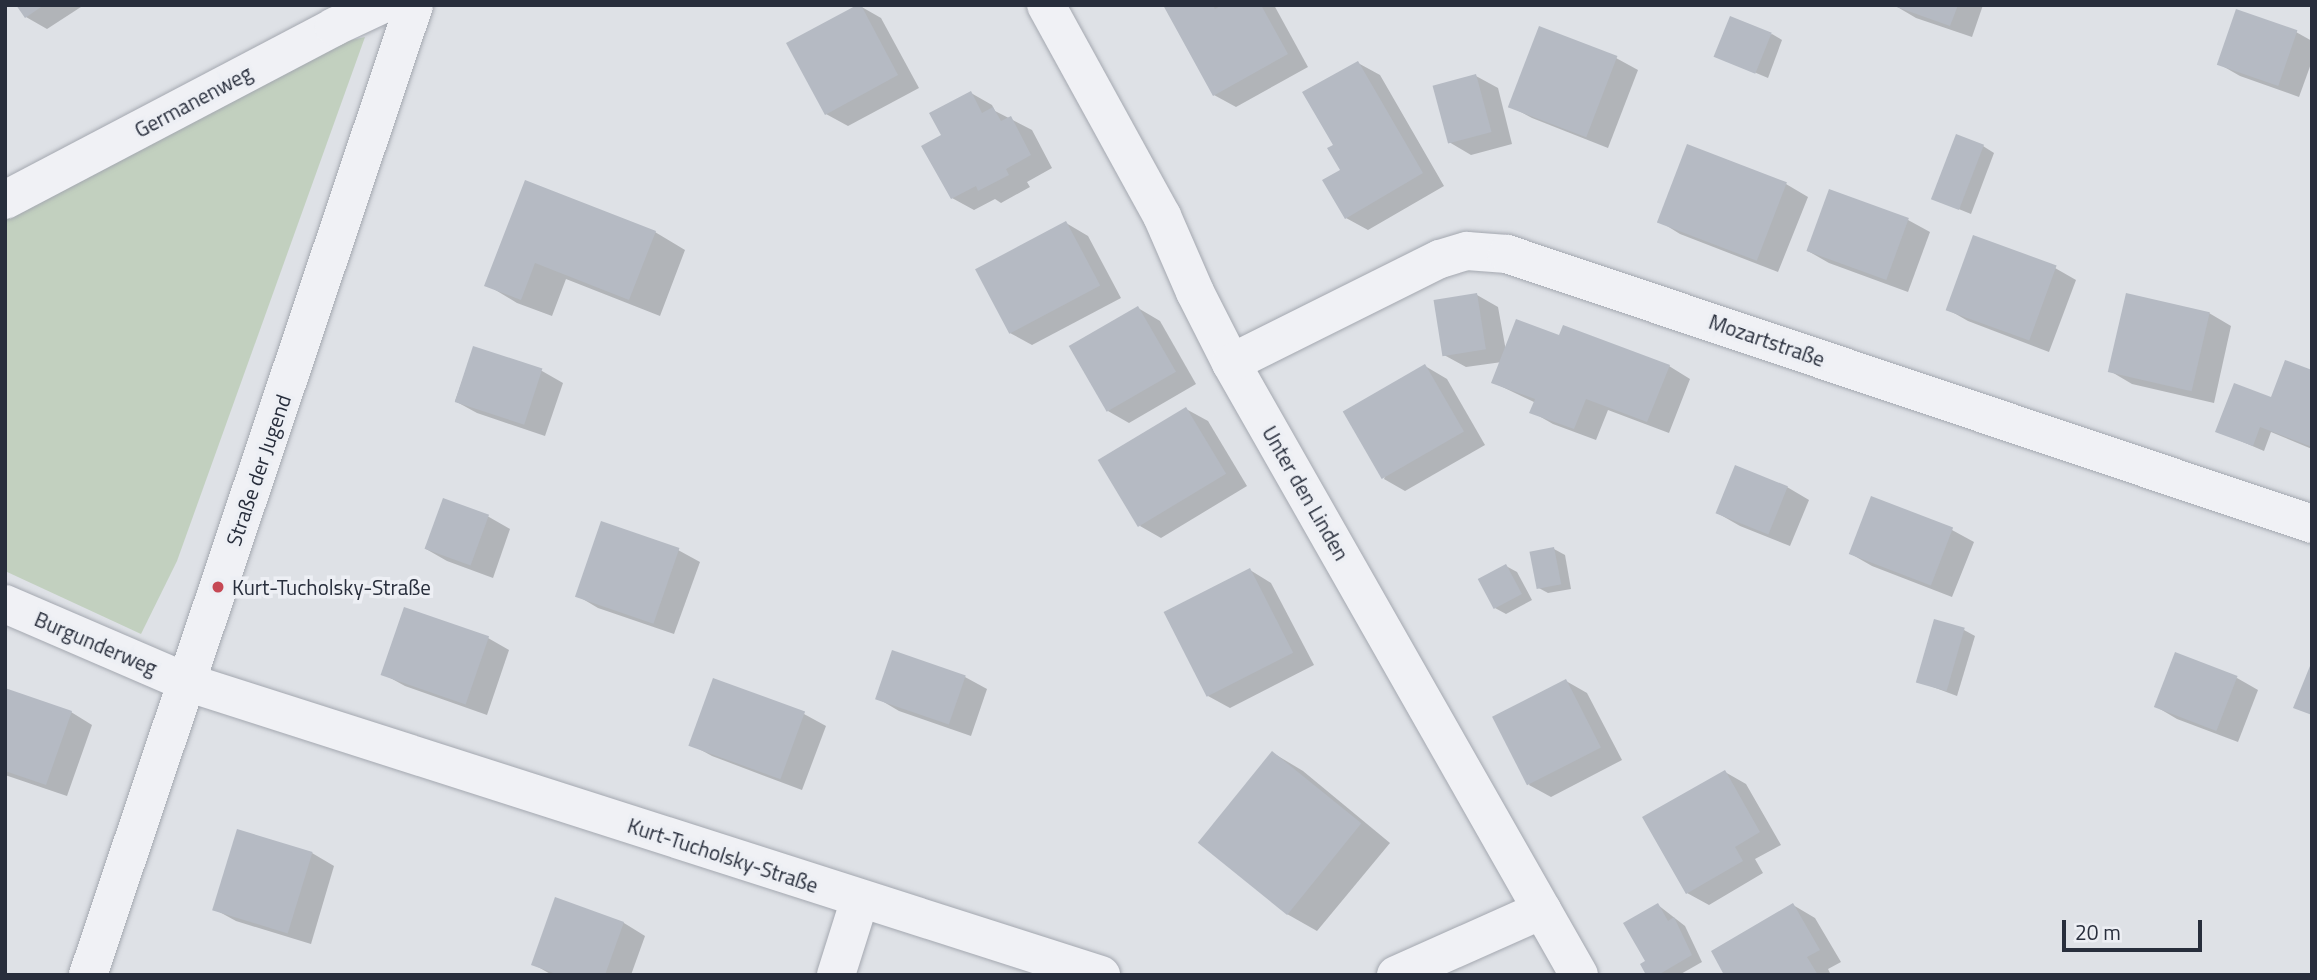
<!DOCTYPE html>
<html>
<head>
<meta charset="utf-8">
<style>
	body { margin:0 }
	#map { position:relative; width:2317px; height:980px; overflow:hidden; background:#dee1e6; font-family:"Titillium Web",sans-serif }
	div>[style] { position:absolute }
	[style*='--x'] { left:calc(var(--x)*1px); top:calc(var(--y)*1px); width:calc(var(--w)*1px); rotate:calc(var(--a)*1deg) }
	.green>* { inset:0; background:#c2d0bf }
	.shadow>* { inset:0; background:#0003 }
	.building>* { inset:0; background:#b5bac3; transform-origin:0 0 }
	.roads { filter:drop-shadow(0 0 2px #a4a8b0) drop-shadow(0 0 2px #a4a8b0) }
	.minor>* { height:38px; margin:-19px; padding:0 19px; transform-origin:19px; border-radius:19px; background:#f0f1f5 }
	.dots>* { width:19px; height:19px; translate:-50% -50%; box-sizing:border-box; border:4px solid #edeff4; border-radius:50% }
	span { translate:-50% -50%; white-space:nowrap; text-align:center; line-height:1.15; -webkit-text-stroke:7px #edeff4; paint-order:stroke }
	.street-label { font-size:21px; color:#282e3c }
	.poi-label { font-size:21px; color:#282e3c }
	.left { translate:0 -50%; text-align:left }
	.frame { position:absolute; inset:0; border:7px solid #282e3c; pointer-events:none }
	.scale { position:absolute; left:2062px; top:920px; width:140px; height:32px; box-sizing:border-box; border:4px solid #282e3c; border-top:0; padding-left:9px; font-size:21px; line-height:24px; white-space:nowrap; color:#282e3c; -webkit-text-stroke:5px #edeff4; paint-order:stroke }
</style>
</head>
<body>
<div id="map">
	<div class="green">
		<i style="clip-path:polygon(365px 37px,177px 561px,141px 634px,5px 571px,5px 214px,321px 47px)"></i>
	</div>
	<div class="shadow">
		<i style="clip-path:polygon(18px 5px,84px 5px,47px 29px,26px 17px)"></i>
		<i style="clip-path:polygon(1165px 5px,1274px 5px,1308px 67px,1236px 107px,1214px 95px)"></i>
		<i style="clip-path:polygon(1894px 5px,1983px 5px,1972px 37px,1916px 18px)"></i>
		<i style="clip-path:polygon(860px 6px,881px 18px,919px 88px,848px 126px,826px 114px)"></i>
		<i style="clip-path:polygon(1540px 28px,1616px 58px,1638px 70px,1608px 148px,1532px 118px,1510px 106px)"></i>
		<i style="clip-path:polygon(2296px 32px,2312px 41px,2312px 61px,2299px 97px,2240px 76px,2219px 64px)"></i>
		<i style="clip-path:polygon(1772px 34px,1782px 40px,1768px 78px,1716px 56px)"></i>
		<i style="clip-path:polygon(1358px 63px,1380px 75px,1444px 186px,1368px 230px,1346px 218px,1343px 171px,1335px 146px)"></i>
		<i style="clip-path:polygon(1476px 76px,1498px 88px,1512px 144px,1471px 155px,1449px 142px)"></i>
		<i style="clip-path:polygon(971px 93px,992px 105px,995px 111px,1032px 130px,1052px 168px,1027px 182px,1030px 187px,1001px 203px,995px 199px,974px 210px,952px 198px,944px 136px)"></i>
		<i style="clip-path:polygon(1983px 146px,1994px 153px,1971px 214px,1934px 199px)"></i>
		<i style="clip-path:polygon(526px 183px,655px 232px,685px 250px,660px 316px,566px 279px,552px 316px,517px 303px,487px 285px)"></i>
		<i style="clip-path:polygon(1786px 184px,1808px 197px,1778px 272px,1680px 234px,1659px 221px)"></i>
		<i style="clip-path:polygon(1908px 220px,1930px 232px,1908px 292px,1829px 263px,1808px 251px)"></i>
		<i style="clip-path:polygon(1066px 223px,1088px 236px,1121px 298px,1032px 345px,1010px 333px)"></i>
		<i style="clip-path:polygon(2055px 268px,2076px 280px,2049px 352px,1968px 321px,1947px 309px)"></i>
		<i style="clip-path:polygon(1477px 295px,1498px 307px,1506px 351px,1560px 337px,1669px 366px,1690px 379px,1669px 433px,1608px 410px,1596px 440px,1553px 424px,1532px 412px,1536px 403px,1494px 383px,1502px 362px,1466px 367px,1444px 355px)"></i>
		<i style="clip-path:polygon(1138px 308px,1160px 321px,1196px 384px,1129px 423px,1108px 411px)"></i>
		<i style="clip-path:polygon(2209px 313px,2231px 326px,2214px 403px,2132px 384px,2110px 371px)"></i>
		<i style="clip-path:polygon(474px 348px,542px 371px,563px 383px,545px 436px,477px 413px,455px 401px)"></i>
		<i style="clip-path:polygon(1425px 366px,1447px 379px,1485px 445px,1405px 491px,1384px 479px)"></i>
		<i style="clip-path:polygon(2312px 372px,2312px 449px,2271px 432px,2264px 451px,2217px 431px)"></i>
		<i style="clip-path:polygon(1186px 409px,1208px 421px,1247px 486px,1161px 538px,1140px 526px)"></i>
		<i style="clip-path:polygon(1787px 487px,1809px 500px,1790px 546px,1740px 526px,1719px 514px)"></i>
		<i style="clip-path:polygon(444px 500px,489px 517px,510px 529px,493px 578px,447px 561px,426px 549px)"></i>
		<i style="clip-path:polygon(1952px 530px,1974px 542px,1952px 597px,1872px 566px,1851px 554px)"></i>
		<i style="clip-path:polygon(1554px 549px,1565px 555px,1571px 589px,1548px 593px,1537px 587px)"></i>
		<i style="clip-path:polygon(678px 550px,700px 562px,674px 634px,598px 608px,576px 595px)"></i>
		<i style="clip-path:polygon(1506px 566px,1517px 572px,1532px 600px,1506px 614px,1495px 608px)"></i>
		<i style="clip-path:polygon(1250px 570px,1271px 583px,1314px 665px,1230px 708px,1208px 696px)"></i>
		<i style="clip-path:polygon(1964px 630px,1975px 636px,1957px 696px,1917px 681px)"></i>
		<i style="clip-path:polygon(488px 638px,509px 650px,487px 715px,405px 686px,383px 674px)"></i>
		<i style="clip-path:polygon(965px 677px,987px 689px,971px 736px,899px 711px,877px 698px)"></i>
		<i style="clip-path:polygon(2237px 678px,2258px 690px,2238px 742px,2177px 719px,2155px 706px)"></i>
		<i style="clip-path:polygon(1566px 681px,1587px 693px,1622px 760px,1551px 797px,1529px 785px)"></i>
		<i style="clip-path:polygon(5px 690px,71px 712px,92px 725px,67px 796px,5px 775px)"></i>
		<i style="clip-path:polygon(804px 714px,826px 726px,802px 790px,712px 756px,690px 744px)"></i>
		<i style="clip-path:polygon(1273px 753px,1303px 771px,1390px 843px,1317px 931px,1287px 914px,1200px 842px)"></i>
		<i style="clip-path:polygon(1725px 772px,1746px 784px,1781px 845px,1755px 859px,1763px 873px,1709px 905px,1687px 893px)"></i>
		<i style="clip-path:polygon(312px 853px,334px 866px,311px 944px,236px 921px,214px 909px)"></i>
		<i style="clip-path:polygon(556px 900px,624px 923px,645px 936px,631px 975px,552px 975px,533px 964px)"></i>
		<i style="clip-path:polygon(1658px 905px,1685px 926px,1702px 962px,1679px 975px,1648px 975px)"></i>
		<i style="clip-path:polygon(1793px 905px,1815px 918px,1841px 962px,1828px 969px,1831px 975px,1726px 975px)"></i>
	</div>
	<div class="building">
		<i style="clip-path:polygon(16px 5px,44px 5px,25px 18px)"></i>
		<i style="clip-path:polygon(857px 5px,861px 5px,898px 75px,825px 115px,786px 43px)"></i>
		<i style="clip-path:polygon(1163px 5px,1213px 5px,1215px 9px,1222px 5px,1261px 5px,1288px 54px,1213px 96px)"></i>
		<i style="clip-path:polygon(1891px 5px,1958px 5px,1950px 26px)"></i>
		<i style="left:2236px;top:9px;width:65px;height:59px;rotate:19deg"></i>
		<i style="left:1730px;top:16px;width:45px;height:44px;rotate:22deg"></i>
		<i style="left:1539px;top:26px;width:84px;height:87px;rotate:21deg"></i>
		<i style="clip-path:polygon(1358px 61px,1423px 173px,1345px 219px,1322px 180px,1340px 170px,1327px 148px,1333px 145px,1302px 92px)"></i>
		<i style="left:1476px;top:74px;width:60px;height:45px;rotate:75deg"></i>
		<i style="clip-path:polygon(971px 91px,982px 113px,993px 107px,1001px 121px,1011px 116px,1031px 155px,1006px 169px,1009px 175px,978px 191px,976px 186px,951px 199px,921px 146px,941px 135px,929px 113px)"></i>
		<i style="left:1956px;top:134px;width:30px;height:70px;rotate:21deg"></i>
		<i style="left:1687px;top:144px;width:107px;height:84px;rotate:21deg"></i>
		<i style="clip-path:polygon(525px 180px,656px 231px,629px 300px,535px 263px,521px 300px,484px 286px)"></i>
		<i style="left:1829px;top:189px;width:85px;height:66px;rotate:20deg"></i>
		<i style="left:1066px;top:221px;width:73px;height:103px;rotate:62deg"></i>
		<i style="left:1973px;top:235px;width:89px;height:80px;rotate:20deg"></i>
		<i style="left:1477px;top:293px;width:57px;height:44px;rotate:81deg"></i>
		<i style="left:2126px;top:293px;width:86px;height:81px;rotate:13deg"></i>
		<i style="left:1138px;top:306px;width:76px;height:80px;rotate:60deg"></i>
		<i style="clip-path:polygon(1516px 319px,1559px 335px,1563px 325px,1670px 365px,1647px 422px,1586px 399px,1574px 429px,1529px 413px,1535px 399px,1491px 383px)"></i>
		<i style="left:473px;top:346px;width:73px;height:59px;rotate:18deg"></i>
		<i style="clip-path:polygon(2285px 360px,2312px 370px,2312px 447px,2260px 427px,2253px 446px,2215px 432px,2234px 383px,2271px 397px)"></i>
		<i style="left:1425px;top:364px;width:78px;height:95px;rotate:60deg"></i>
		<i style="left:1186px;top:407px;width:78px;height:103px;rotate:59deg"></i>
		<i style="left:1735px;top:465px;width:57px;height:52px;rotate:22deg"></i>
		<i style="left:1871px;top:496px;width:88px;height:62px;rotate:21deg"></i>
		<i style="left:443px;top:498px;width:49px;height:54px;rotate:20deg"></i>
		<i style="left:601px;top:521px;width:83px;height:80px;rotate:19deg"></i>
		<i style="left:1554px;top:547px;width:38px;height:25px;rotate:79deg"></i>
		<i style="left:1506px;top:564px;width:34px;height:32px;rotate:62deg"></i>
		<i style="left:1250px;top:568px;width:95px;height:97px;rotate:63deg"></i>
		<i style="left:404px;top:607px;width:90px;height:72px;rotate:19deg"></i>
		<i style="left:1934px;top:619px;width:32px;height:66px;rotate:16deg"></i>
		<i style="left:892px;top:650px;width:78px;height:52px;rotate:19deg"></i>
		<i style="left:2175px;top:652px;width:67px;height:59px;rotate:21deg"></i>
		<i style="clip-path:polygon(2312px 661px,2312px 715px,2293px 708px)"></i>
		<i style="left:713px;top:678px;width:98px;height:72px;rotate:20deg"></i>
		<i style="left:1566px;top:679px;width:77px;height:83px;rotate:63deg"></i>
		<i style="clip-path:polygon(5px 688px,72px 711px,46px 785px,5px 771px)"></i>
		<i style="left:1272px;top:751px;width:115px;height:118px;rotate:39deg"></i>
		<i style="clip-path:polygon(1725px 770px,1760px 832px,1735px 847px,1743px 861px,1686px 894px,1642px 817px)"></i>
		<i style="left:237px;top:829px;width:79px;height:85px;rotate:17deg"></i>
		<i style="clip-path:polygon(555px 897px,624px 922px,605px 975px,559px 975px,531px 965px)"></i>
		<i style="clip-path:polygon(1658px 903px,1668px 921px,1674px 917px,1692px 955px,1658px 975px,1646px 975px,1640px 964px,1645px 961px,1623px 923px)"></i>
		<i style="clip-path:polygon(1793px 903px,1820px 950px,1807px 957px,1818px 975px,1724px 975px,1711px 951px)"></i>
	</div>
	<div class="roads">
		<div class="minor">
			<i style="--x:1046;--y:5;--w:241;--a:61.2"></i>
			<i style="--x:1162;--y:216;--w:83;--a:66.5"></i>
			<i style="--x:1195;--y:292;--w:80;--a:63.1"></i>
			<i style="--x:1231;--y:363;--w:704;--a:60.38"></i>
			<i style="--x:5;--y:200;--w:372;--a:-27.7"></i>
			<i style="--x:334;--y:27;--w:52;--a:-25.1"></i>
			<i style="--x:1231;--y:363;--w:233;--a:-26.5"></i>
			<i style="--x:1440;--y:259;--w:28;--a:-17"></i>
			<i style="--x:1467;--y:251;--w:40;--a:4.3"></i>
			<i style="--x:1507;--y:254;--w:849;--a:18.54"></i>
			<i style="--x:5;--y:604;--w:197;--a:23.3"></i>
			<i style="--x:186;--y:682;--w:961;--a:17.76"></i>
			<i style="--x:88;--y:975;--w:1023;--a:-71.42"></i>
			<i style="--x:836;--y:975;--w:80;--a:-72.5"></i>
			<i style="--x:1396;--y:975;--w:160;--a:-24"></i>
		</div>
	</div>
	<div class="dots">
		<i style="left:218px;top:587px;background:#c64854"></i>
	</div>
	<div class="street-label">
		<span style="left:193px;top:101px;rotate:-28deg">Germanenweg</span>
		<span style="left:1767px;top:340px;rotate:19deg">Mozartstraße</span>
		<span style="left:258px;top:470px;rotate:-71deg">Straße der Jugend</span>
		<span style="left:1306px;top:493px;rotate:60deg">Unter den Linden</span>
		<span style="left:96px;top:643px;rotate:23deg">Burgunderweg</span>
		<span style="left:723px;top:855px;rotate:18deg">Kurt-Tucholsky-Straße</span>
	</div>
	<div class="poi-label">
		<span class="left" style="left:232px;top:587px">Kurt-Tucholsky-Straße</span>
	</div>
	<div class="frame"></div>
	<div class="scale">20 m</div>
</div>
</body>
</html>
